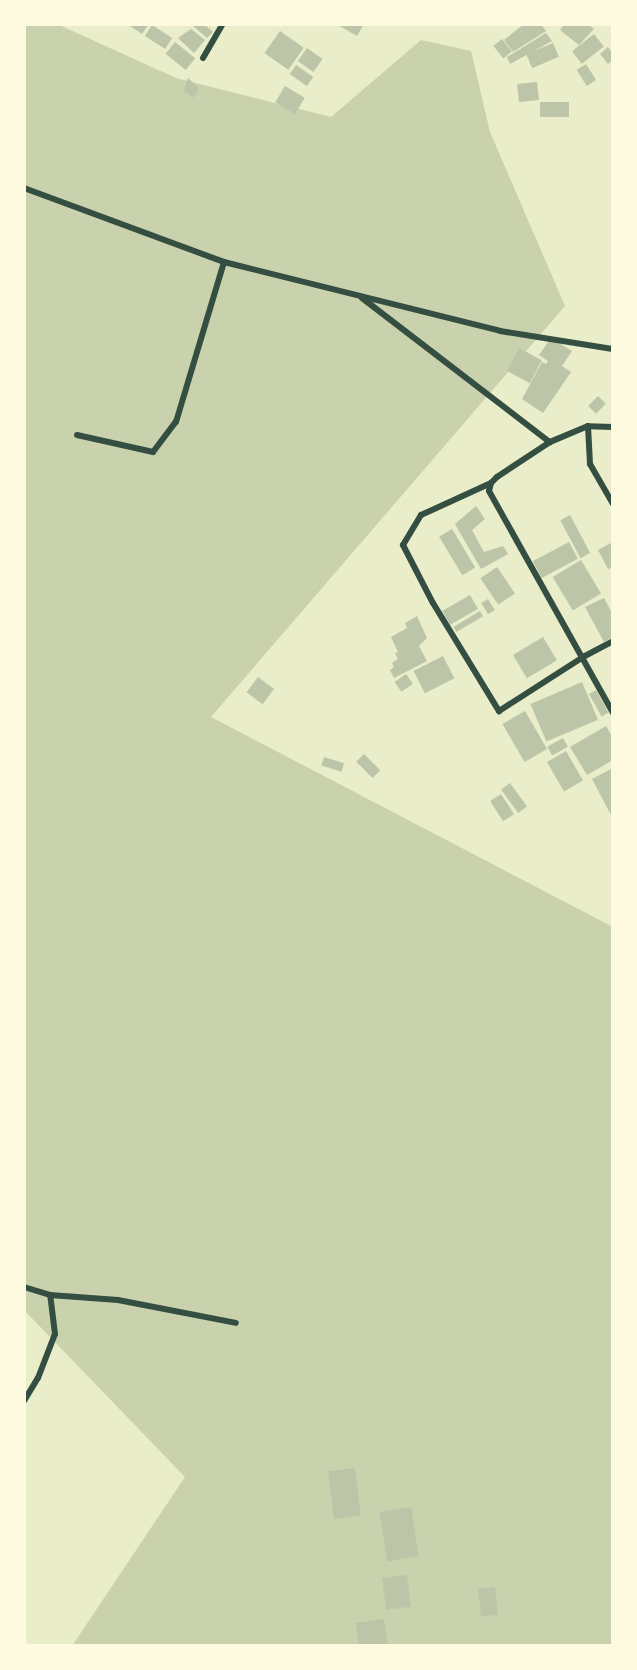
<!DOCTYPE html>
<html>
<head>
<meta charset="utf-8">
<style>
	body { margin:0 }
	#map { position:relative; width:637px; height:1670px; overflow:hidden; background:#e9edc9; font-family:Raleway,sans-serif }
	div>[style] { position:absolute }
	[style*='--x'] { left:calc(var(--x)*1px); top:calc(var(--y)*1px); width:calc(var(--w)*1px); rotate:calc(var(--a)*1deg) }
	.green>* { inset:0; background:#cad2ad }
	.building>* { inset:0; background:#bcc5a7; transform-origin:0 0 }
	.minor>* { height:6px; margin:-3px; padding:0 3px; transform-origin:3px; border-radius:3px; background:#344e41 }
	span { translate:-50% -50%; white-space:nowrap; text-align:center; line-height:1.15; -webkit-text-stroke:4.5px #fefae0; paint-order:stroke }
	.frame { position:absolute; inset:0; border:26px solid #fefae0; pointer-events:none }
</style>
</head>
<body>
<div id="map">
	<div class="green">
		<i style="clip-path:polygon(24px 24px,57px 24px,176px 78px,331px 117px,421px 40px,471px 51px,490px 132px,565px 306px,211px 717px,613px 927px,613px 1646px,72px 1646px,185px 1477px,24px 1310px)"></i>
	</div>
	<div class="building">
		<i style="clip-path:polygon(127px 24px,149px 24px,142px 34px)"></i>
		<i style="clip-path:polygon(194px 24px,204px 24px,213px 32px,207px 38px,193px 26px)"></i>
		<i style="clip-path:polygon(336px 24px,364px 24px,357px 36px)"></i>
		<i style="clip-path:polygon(524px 24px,541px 24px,546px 31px,513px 52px,504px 40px)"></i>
		<i style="clip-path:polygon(564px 24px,588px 24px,594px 29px,579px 45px,560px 30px)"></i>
		<i style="left:152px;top:25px;width:24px;height:13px;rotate:33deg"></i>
		<i style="clip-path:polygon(191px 29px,205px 40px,194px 53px,178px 38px)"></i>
		<i style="left:280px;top:31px;width:29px;height:27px;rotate:35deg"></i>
		<i style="clip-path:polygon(546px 33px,552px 41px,510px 64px,507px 57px)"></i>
		<i style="left:594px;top:34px;width:16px;height:28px;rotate:52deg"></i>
		<i style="left:502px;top:39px;width:16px;height:11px;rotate:52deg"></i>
		<i style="left:175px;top:42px;width:26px;height:15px;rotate:39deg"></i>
		<i style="left:553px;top:43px;width:15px;height:29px;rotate:67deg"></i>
		<i style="clip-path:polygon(608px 47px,613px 54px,613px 60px,608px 64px,600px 54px)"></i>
		<i style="left:307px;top:48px;width:19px;height:16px;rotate:35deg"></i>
		<i style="left:586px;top:64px;width:19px;height:11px;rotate:58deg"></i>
		<i style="left:296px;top:65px;width:21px;height:11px;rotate:35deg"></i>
		<i style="clip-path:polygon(188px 78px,199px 88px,193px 98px,184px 91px)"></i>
		<i style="left:537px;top:82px;width:18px;height:20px;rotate:84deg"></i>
		<i style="left:285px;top:86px;width:23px;height:19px;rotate:31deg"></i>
		<i style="left:569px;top:102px;width:15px;height:29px;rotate:90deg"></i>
		<i style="clip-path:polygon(551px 338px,572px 351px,562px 366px,571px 372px,543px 413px,522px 399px,542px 362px,546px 364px,548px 361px,539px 355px)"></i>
		<i style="left:519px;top:348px;width:26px;height:26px;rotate:28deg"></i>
		<i style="left:598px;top:396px;width:11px;height:14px;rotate:45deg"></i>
		<i style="clip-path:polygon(476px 506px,485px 519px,472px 530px,484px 552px,503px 546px,508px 554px,481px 569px,455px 524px)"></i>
		<i style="left:570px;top:515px;width:43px;height:11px;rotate:62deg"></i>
		<i style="left:452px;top:529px;width:45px;height:15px;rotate:59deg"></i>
		<i style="left:569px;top:542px;width:19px;height:41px;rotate:62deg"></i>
		<i style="clip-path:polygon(611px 543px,613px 567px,608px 569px,598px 550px)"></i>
		<i style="left:581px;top:560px;width:39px;height:33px;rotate:59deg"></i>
		<i style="left:497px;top:567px;width:32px;height:20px;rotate:56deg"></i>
		<i style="left:470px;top:595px;width:16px;height:32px;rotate:60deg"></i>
		<i style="clip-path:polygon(604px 598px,613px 615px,613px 637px,604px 642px,585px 607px)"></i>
		<i style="left:488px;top:599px;width:13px;height:8px;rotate:58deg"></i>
		<i style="left:480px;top:611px;width:6px;height:31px;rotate:59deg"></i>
		<i style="clip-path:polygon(417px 616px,427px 638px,419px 646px,427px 661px,394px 678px,390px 670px,394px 667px,392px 663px,398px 659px,395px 653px,398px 652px,391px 637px,407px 628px,405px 623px)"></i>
		<i style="left:543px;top:637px;width:27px;height:35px;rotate:59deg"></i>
		<i style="left:443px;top:656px;width:25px;height:33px;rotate:63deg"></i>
		<i style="left:406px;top:674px;width:12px;height:14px;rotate:55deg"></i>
		<i style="left:258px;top:677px;width:20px;height:19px;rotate:37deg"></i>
		<i style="left:582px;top:682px;width:41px;height:56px;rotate:67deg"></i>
		<i style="left:596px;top:690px;width:26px;height:8px;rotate:61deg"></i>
		<i style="left:525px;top:711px;width:44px;height:26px;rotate:60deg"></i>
		<i style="clip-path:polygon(606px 726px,613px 738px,613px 760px,587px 775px,570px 747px)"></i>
		<i style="left:563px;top:738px;width:10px;height:18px;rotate:61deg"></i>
		<i style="left:566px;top:751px;width:34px;height:22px;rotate:60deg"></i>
		<i style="left:364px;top:754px;width:23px;height:11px;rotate:45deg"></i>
		<i style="left:324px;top:757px;width:21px;height:9px;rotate:17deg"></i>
		<i style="clip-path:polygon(613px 768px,613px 814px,611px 815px,592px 779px)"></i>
		<i style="left:510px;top:783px;width:29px;height:11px;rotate:54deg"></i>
		<i style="left:501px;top:794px;width:24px;height:13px;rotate:57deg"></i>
		<i style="left:355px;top:1468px;width:48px;height:27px;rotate:83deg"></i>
		<i style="left:411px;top:1507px;width:50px;height:32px;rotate:81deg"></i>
		<i style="left:407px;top:1575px;width:32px;height:25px;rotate:83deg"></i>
		<i style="left:495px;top:1587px;width:28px;height:17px;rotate:84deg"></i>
		<i style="clip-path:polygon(384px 1619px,388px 1646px,359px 1646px,356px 1623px)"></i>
	</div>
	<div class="minor">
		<i style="--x:203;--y:58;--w:39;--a:-60"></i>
		<i style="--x:24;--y:188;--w:213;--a:20.3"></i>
		<i style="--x:224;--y:262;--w:284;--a:14"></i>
		<i style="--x:500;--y:331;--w:114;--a:9.1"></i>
		<i style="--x:362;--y:298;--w:237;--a:37.5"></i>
		<i style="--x:588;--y:426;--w:38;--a:87"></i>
		<i style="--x:590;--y:464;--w:46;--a:60.1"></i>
		<i style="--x:613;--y:427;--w:25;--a:-178"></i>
		<i style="--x:588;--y:426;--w:41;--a:157.2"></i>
		<i style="--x:550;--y:442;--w:64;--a:146.6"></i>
		<i style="--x:497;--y:477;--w:8;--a:135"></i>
		<i style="--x:491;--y:483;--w:8;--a:104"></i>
		<i style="--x:489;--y:491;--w:254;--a:60.8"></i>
		<i style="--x:77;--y:435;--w:78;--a:12.6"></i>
		<i style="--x:153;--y:452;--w:38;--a:-53"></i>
		<i style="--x:176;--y:422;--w:167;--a:-73.3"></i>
		<i style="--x:491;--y:483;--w:77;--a:155.4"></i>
		<i style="--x:421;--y:515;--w:35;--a:121"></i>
		<i style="--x:403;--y:545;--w:65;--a:62.7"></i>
		<i style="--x:433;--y:603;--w:127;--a:58.6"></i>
		<i style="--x:499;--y:711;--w:100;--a:-32.7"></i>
		<i style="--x:583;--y:657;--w:34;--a:-28"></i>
		<i style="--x:24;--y:1287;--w:27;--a:17"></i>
		<i style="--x:50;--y:1295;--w:68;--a:4.2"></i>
		<i style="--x:118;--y:1300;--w:120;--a:11"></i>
		<i style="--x:24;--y:1401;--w:27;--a:-59"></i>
		<i style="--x:38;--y:1378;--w:47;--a:-68.9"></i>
		<i style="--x:55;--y:1334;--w:39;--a:-97"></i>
	</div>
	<div class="frame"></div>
</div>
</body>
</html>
